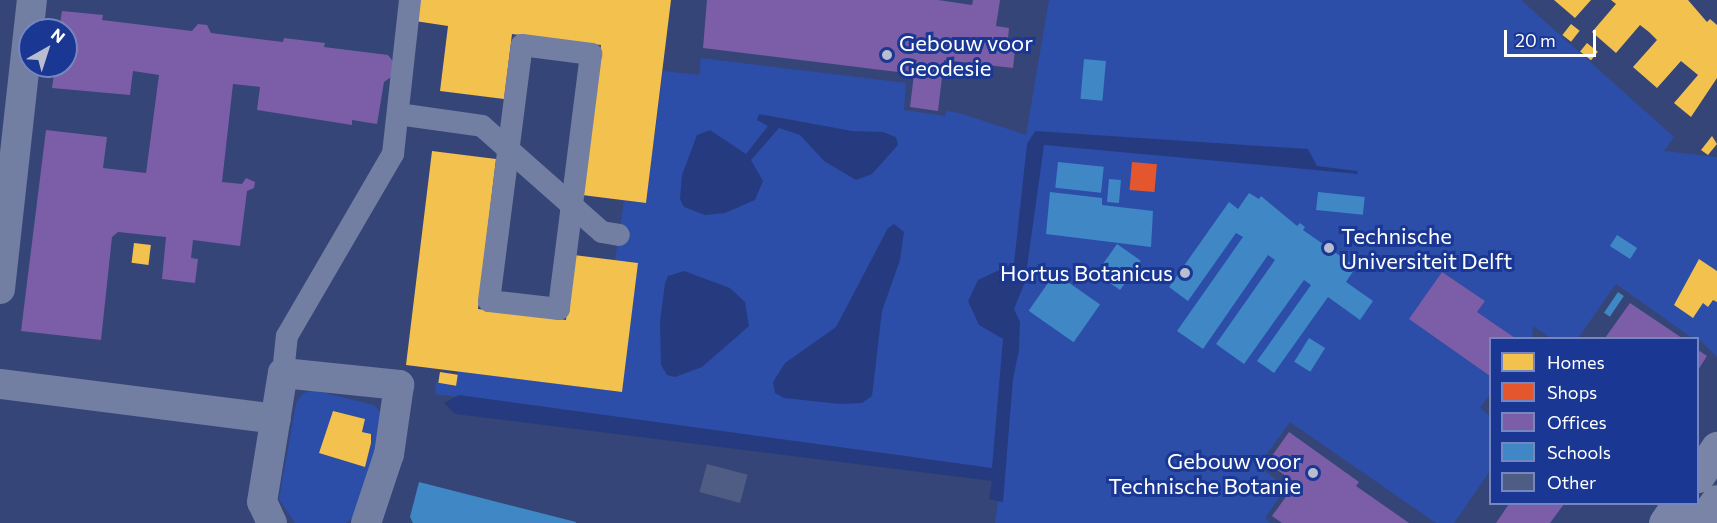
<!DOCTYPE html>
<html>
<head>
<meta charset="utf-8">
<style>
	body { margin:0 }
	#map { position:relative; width:1717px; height:523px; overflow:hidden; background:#354577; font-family:Commissioner,sans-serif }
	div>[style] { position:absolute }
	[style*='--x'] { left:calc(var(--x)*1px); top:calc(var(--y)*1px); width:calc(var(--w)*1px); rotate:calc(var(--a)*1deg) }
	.green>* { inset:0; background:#2c4ea9 }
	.water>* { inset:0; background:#263b7f }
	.homes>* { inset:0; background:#f2c14e; transform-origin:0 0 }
	.shops>* { inset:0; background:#e4572e; transform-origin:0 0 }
	.offices>* { inset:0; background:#7b5ea7 }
	.schools>* { inset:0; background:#3f88c5; transform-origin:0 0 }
	.building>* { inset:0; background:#4f5d85; transform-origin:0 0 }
	.pedestrian>* { height:22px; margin:-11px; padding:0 11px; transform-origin:11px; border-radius:11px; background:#727ea2 }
	.minor>* { height:30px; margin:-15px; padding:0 15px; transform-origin:15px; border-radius:15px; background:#727ea2 }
	.secondary>* { height:33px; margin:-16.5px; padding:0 16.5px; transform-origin:16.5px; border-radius:16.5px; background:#7984a6 }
	.dots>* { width:16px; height:16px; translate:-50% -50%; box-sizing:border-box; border:3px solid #193793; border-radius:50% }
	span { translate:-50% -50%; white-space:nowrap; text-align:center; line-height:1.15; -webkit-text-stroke:6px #193793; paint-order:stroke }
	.poi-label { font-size:22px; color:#fff }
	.left { translate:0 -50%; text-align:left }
	.right { translate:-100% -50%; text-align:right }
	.legend { position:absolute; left:1489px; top:337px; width:210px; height:168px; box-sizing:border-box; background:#193793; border:2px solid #7587be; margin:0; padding:8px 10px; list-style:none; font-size:18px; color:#fff }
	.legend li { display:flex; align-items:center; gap:12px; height:30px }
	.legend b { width:30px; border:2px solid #7587be }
	.north { position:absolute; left:18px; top:18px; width:60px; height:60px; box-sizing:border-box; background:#193793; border:2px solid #7587be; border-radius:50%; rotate:39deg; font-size:16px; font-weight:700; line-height:24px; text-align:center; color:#fff }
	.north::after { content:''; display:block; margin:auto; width:21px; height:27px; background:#b8becf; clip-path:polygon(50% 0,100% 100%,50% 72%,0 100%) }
	.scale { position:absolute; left:1504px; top:30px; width:92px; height:27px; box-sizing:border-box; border:3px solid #fff; border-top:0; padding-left:8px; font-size:18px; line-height:21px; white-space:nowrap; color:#fff; -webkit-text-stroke:4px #193793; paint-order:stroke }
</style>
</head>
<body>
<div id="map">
	<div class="green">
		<i style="clip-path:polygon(1049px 0,1521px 0,1674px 137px,1664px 151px,1717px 157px,1717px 357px,1698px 338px,1692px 338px,1616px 284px,1578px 338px,1551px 338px,1533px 326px,1532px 338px,1515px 338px,1477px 312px,1485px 301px,1442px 272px,1410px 319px,1490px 376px,1490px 394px,1480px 408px,1490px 416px,1490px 471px,1454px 523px,1436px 523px,1290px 422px,1258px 466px,1286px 487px,1265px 518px,1271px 523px,995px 523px,1002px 474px,913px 457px,435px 394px,436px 382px,456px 385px,458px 371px,621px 392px,638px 263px,615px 260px,624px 201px,646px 203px,663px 71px,699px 75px,701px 58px,906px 83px,904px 110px,945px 116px,946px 111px,959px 113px,1026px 135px)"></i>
		<i style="clip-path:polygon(evenodd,312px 390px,374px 405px,381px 413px,383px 423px,357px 514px,346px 523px,295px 523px,279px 499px,296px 404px,302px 394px,312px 390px,333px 411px,365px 419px,362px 432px,371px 434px,371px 444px,365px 467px,319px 453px,333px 411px)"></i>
	</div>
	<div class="water">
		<i style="clip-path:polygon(759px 114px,852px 131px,883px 132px,896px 137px,898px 145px,872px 174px,856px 180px,824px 161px,800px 135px,779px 128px,751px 160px,763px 181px,755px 200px,725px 213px,705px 215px,684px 207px,680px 199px,682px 175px,697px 135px,710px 130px,746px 154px,768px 126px,757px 120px)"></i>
		<i style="clip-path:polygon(1035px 131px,1308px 149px,1317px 166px,1357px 171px,1358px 174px,1044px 145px,1025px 282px,1014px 309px,1020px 322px,1019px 350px,1013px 379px,1003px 502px,989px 499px,992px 481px,455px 414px,444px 403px,459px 395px,992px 468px,1003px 339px,979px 325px,968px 301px,978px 280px,1014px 263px,1027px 144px)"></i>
		<i style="clip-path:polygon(894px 224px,904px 232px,900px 260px,882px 311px,872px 396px,862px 403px,840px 404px,784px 398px,775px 393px,773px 382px,785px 363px,836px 327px,888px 228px)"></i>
		<i style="clip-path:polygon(684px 271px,730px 288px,745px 302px,749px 326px,702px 367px,675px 377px,667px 375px,661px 365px,660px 322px,665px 283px,668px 276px)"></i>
	</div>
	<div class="homes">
		<i style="clip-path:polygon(418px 0,671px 0,646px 203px,582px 195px,601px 45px,512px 34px,504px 99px,440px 91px,448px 26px,415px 21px)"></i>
		<i style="clip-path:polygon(1554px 0,1591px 0,1575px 18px)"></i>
		<i style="clip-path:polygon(1611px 0,1688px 0,1707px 22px,1710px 19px,1717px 25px,1717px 78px,1691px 117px,1674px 103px,1698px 75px,1681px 61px,1657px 88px,1633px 67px,1657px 40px,1649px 32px,1640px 25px,1616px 53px,1592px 32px,1616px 4px)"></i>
		<i style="left:1571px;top:24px;width:11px;height:14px;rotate:38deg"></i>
		<i style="left:1587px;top:43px;width:14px;height:11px;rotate:39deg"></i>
		<i style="clip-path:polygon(1712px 136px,1717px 144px,1708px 155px,1701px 150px)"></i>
		<i style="clip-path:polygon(432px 151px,496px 159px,478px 309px,566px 320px,574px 255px,638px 263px,622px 392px,406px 365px)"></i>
		<i style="left:134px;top:243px;width:17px;height:20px;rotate:7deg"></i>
		<i style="clip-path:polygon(1699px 259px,1717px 271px,1717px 302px,1713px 300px,1708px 307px,1703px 303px,1693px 318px,1674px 305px)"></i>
		<i style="left:440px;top:372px;width:18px;height:11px;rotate:9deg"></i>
		<i style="clip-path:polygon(333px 411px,365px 419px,362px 432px,371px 434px,371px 443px,365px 467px,319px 453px)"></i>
	</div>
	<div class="shops">
		<i style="left:1132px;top:162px;width:25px;height:28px;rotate:5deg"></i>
	</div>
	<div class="offices">
		<i style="clip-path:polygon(707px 0,938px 0,972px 5px,973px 0,1000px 0,996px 26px,1009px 28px,1007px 49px,1015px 50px,1013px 68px,944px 60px,938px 111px,910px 107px,914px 74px,703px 48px)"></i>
		<i style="clip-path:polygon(62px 11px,103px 15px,102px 20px,192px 31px,198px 24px,207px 25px,211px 33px,283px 42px,284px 38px,325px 43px,324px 47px,388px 55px,395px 64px,394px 75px,384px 82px,377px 124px,352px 120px,352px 125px,257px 110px,260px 87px,233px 84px,222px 182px,242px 184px,246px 178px,255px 182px,254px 188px,247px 191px,240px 246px,193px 240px,191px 258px,198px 259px,195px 283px,162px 279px,166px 237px,118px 232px,112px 237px,101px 340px,21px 331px,46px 130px,107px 137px,103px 168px,146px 173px,159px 75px,133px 71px,130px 95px,52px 88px,55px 66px,66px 66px,66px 30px,59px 30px)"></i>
		<i style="clip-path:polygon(1442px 272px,1485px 301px,1477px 312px,1515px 338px,1490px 338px,1490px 376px,1409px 319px)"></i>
		<i style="clip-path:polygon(1630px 303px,1682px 338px,1605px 338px)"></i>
		<i style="clip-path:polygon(1698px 350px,1707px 356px,1698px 370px)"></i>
		<i style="clip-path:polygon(1289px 432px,1359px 482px,1356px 486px,1409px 523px,1282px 523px,1272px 516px,1296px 483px,1267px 463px)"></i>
		<i style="clip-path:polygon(1509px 504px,1564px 504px,1550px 523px,1496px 523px)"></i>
	</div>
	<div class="schools">
		<i style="left:1084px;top:59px;width:22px;height:40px;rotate:5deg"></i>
		<i style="left:1058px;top:162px;width:46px;height:26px;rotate:6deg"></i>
		<i style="left:1109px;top:179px;width:12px;height:23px;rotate:5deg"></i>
		<i style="clip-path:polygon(1050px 192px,1102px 198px,1102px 205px,1153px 211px,1151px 247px,1046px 234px)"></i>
		<i style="left:1318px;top:192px;width:47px;height:18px;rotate:6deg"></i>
		<i style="clip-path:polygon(1249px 193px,1259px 199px,1261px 196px,1297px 226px,1300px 223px,1305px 227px,1303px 230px,1356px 267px,1346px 282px,1373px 301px,1360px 320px,1328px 297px,1274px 373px,1257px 361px,1311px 285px,1304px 280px,1244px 364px,1216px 344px,1275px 260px,1268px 255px,1203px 349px,1177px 331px,1243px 237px,1236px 233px,1188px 301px,1169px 287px,1229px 202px,1238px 209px)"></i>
		<i style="left:1617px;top:235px;width:24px;height:13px;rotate:33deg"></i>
		<i style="left:1117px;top:244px;width:29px;height:36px;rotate:35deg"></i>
		<i style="left:1055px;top:273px;width:55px;height:46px;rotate:35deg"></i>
		<i style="left:1618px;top:292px;width:7px;height:25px;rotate:34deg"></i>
		<i style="left:1309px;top:338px;width:19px;height:28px;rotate:32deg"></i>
		<i style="clip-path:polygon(419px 482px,576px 522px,576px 523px,413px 523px,410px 517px)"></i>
	</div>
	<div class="building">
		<i style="left:707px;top:464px;width:42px;height:29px;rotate:15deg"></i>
	</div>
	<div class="pedestrian">
		<i style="--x:522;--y:45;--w:70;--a:7.4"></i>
		<i style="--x:591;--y:54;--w:257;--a:97.2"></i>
		<i style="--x:559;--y:309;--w:70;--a:-173.5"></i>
		<i style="--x:489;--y:301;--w:258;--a:-82.7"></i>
		<i style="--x:398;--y:114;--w:85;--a:8.1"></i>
		<i style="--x:482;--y:126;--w:160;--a:41.5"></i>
		<i style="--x:602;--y:232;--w:17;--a:10"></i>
		<i style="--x:283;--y:373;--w:37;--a:-84"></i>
		<i style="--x:287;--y:336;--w:211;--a:-59.8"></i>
		<i style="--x:393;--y:154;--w:155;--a:-83.7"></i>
	</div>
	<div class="minor">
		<i style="--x:0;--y:289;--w:291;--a:-83.7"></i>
		<i style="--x:0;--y:384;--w:278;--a:7.2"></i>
		<i style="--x:272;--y:523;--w:23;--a:-115"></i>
		<i style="--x:262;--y:502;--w:131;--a:-80.8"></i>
		<i style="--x:283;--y:373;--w:117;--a:5.9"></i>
		<i style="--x:399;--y:385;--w:70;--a:98.2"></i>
		<i style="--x:389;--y:454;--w:73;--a:108.4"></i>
	</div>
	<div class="secondary">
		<i style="--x:1698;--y:476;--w:34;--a:-56"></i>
		<i style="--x:1665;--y:523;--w:23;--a:-56"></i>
		<i style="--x:1701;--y:523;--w:27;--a:-54"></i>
	</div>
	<div class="dots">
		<i style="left:887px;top:55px;background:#b8becf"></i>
		<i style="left:1329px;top:248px;background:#b8becf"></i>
		<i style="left:1185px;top:273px;background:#b8becf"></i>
		<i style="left:1313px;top:473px;background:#b8becf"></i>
	</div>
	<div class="poi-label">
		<span class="left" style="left:899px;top:55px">Gebouw voor<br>Geodesie</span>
		<span class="left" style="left:1341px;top:248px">Technische<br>Universiteit Delft</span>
		<span class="right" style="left:1173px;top:273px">Hortus Botanicus</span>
		<span class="right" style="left:1301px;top:473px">Gebouw voor<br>Technische Botanie</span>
	</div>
	<ul class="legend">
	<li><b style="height:16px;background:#f2c14e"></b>Homes</li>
	<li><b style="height:16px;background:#e4572e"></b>Shops</li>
	<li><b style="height:16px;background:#7b5ea7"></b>Offices</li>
	<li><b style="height:16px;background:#3f88c5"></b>Schools</li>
	<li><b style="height:16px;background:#4f5d85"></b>Other</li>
	</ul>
	<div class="north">N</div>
	<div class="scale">20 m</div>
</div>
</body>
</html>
